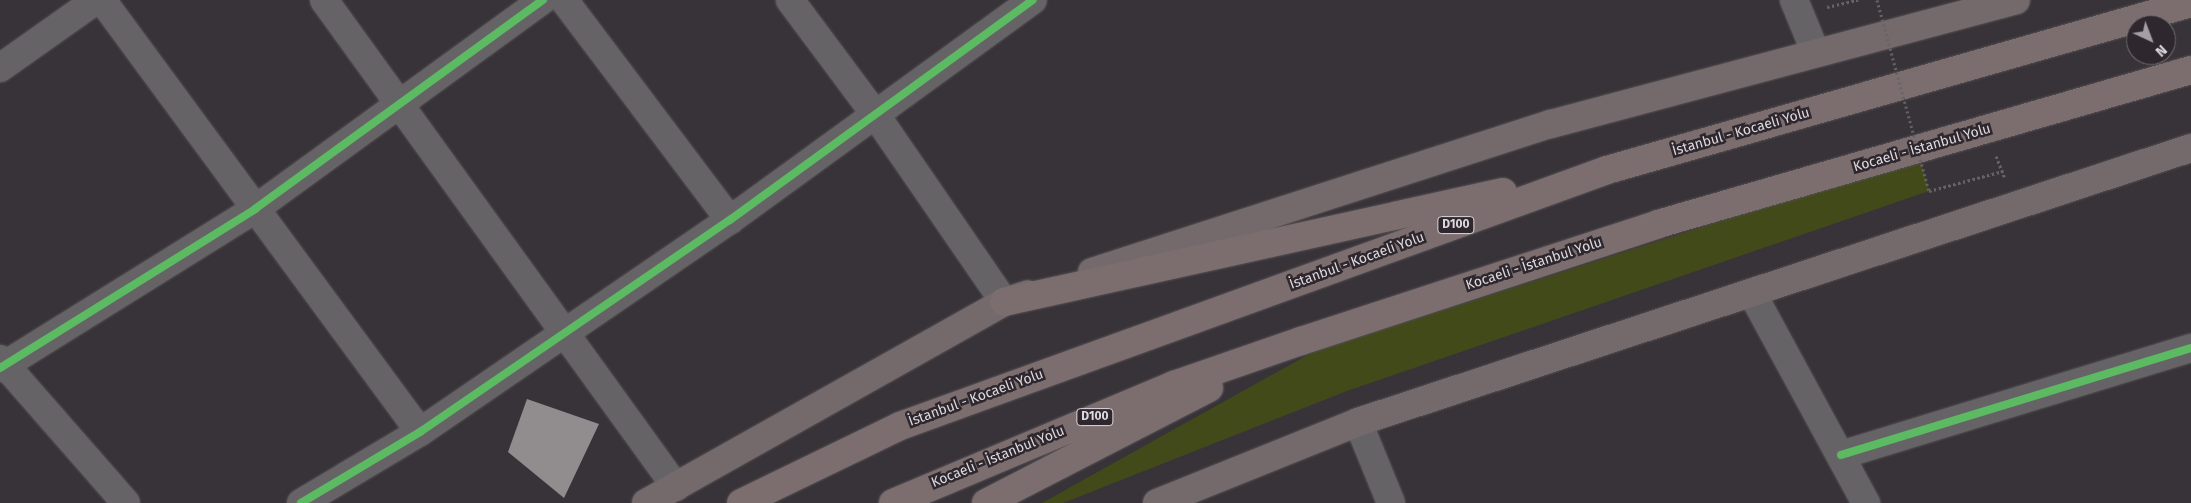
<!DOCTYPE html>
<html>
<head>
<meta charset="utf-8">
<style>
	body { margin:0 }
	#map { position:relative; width:2191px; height:503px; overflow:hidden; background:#383338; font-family:"Fira Sans",sans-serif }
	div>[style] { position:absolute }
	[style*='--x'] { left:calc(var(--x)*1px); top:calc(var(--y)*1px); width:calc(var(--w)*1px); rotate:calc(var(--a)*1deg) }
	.green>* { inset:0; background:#424a1a }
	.building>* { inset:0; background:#918c8e }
	.path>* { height:3px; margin-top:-1.5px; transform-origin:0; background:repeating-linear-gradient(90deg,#656365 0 2.5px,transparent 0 5px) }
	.roads { filter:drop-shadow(0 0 1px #555155) drop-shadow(0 0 1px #555155) }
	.minor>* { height:28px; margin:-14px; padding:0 14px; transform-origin:14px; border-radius:14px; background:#656365 }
	.major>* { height:28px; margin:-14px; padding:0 14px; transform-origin:14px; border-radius:14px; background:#74696b }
	.highway>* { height:28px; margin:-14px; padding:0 14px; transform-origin:14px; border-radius:14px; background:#7c6e6f }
	.path-bridge>* { height:3px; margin-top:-1.5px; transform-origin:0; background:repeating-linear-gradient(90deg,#656365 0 2.5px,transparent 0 5px) }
	.cycleway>* { height:8px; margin:-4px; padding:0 4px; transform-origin:4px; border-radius:4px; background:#5cba63 }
	span { translate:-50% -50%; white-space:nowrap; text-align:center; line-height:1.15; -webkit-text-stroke:5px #2e282e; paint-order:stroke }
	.shield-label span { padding:1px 4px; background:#2e282e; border:1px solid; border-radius:4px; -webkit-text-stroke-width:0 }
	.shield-label { font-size:12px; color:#ded9de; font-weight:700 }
	.street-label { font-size:14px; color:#ded9de }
	.north { position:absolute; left:2126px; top:15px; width:50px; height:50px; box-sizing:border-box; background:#2e282e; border:1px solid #746f74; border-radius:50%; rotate:137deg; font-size:14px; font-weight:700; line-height:20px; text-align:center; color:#ded9de }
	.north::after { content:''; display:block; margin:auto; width:18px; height:22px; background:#a49fa4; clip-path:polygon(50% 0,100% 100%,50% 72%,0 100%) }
</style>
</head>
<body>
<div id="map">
	<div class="green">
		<i style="clip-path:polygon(1920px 157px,1929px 191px,1347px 391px,1063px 503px,1042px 503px,1313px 352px)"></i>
	</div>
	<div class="building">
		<i style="clip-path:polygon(527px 399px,599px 424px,564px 498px,508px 452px)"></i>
	</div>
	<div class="path">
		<i style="--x:1827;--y:7;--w:32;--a:-13"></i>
		<i style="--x:1996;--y:156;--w:24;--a:68"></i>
		<i style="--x:1929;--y:191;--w:77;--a:-15.1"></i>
	</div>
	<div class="roads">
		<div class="minor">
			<i style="--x:102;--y:0;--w:536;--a:53.64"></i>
			<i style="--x:324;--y:0;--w:601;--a:54.14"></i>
			<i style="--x:564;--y:0;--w:276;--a:53"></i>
			<i style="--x:790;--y:0;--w:142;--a:53.3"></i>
			<i style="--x:875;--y:114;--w:228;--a:55.5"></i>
			<i style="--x:1794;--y:0;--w:55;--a:67.6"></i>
			<i style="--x:0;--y:68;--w:118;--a:-35.3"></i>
			<i style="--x:1753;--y:295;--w:237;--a:61.5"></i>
			<i style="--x:0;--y:359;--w:191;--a:48.8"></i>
			<i style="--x:0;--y:368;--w:301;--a:-31.9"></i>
			<i style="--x:255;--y:209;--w:356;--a:-36"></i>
			<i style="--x:1358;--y:422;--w:87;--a:67.8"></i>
			<i style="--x:1841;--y:455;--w:366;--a:-17"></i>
			<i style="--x:301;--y:503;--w:139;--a:-30.8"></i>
			<i style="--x:420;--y:432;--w:376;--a:-34.4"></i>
			<i style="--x:730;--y:220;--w:374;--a:-36"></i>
		</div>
		<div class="major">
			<i style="--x:1092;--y:272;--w:482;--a:-17.9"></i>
			<i style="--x:1551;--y:124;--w:481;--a:-14.9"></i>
			<i style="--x:646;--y:503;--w:411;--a:-29.3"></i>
			<i style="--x:1004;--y:302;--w:25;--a:-18"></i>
			<i style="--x:1157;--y:503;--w:217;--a:-21.9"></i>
			<i style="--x:1358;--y:422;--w:877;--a:-18.21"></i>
		</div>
		<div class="highway">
			<i style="--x:1004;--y:302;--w:511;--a:-12.43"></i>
			<i style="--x:741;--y:503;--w:177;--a:-25.8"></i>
			<i style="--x:900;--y:426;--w:752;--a:-19.9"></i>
			<i style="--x:1607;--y:170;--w:607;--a:-15.96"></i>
			<i style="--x:893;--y:503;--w:305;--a:-22.8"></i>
			<i style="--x:1174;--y:385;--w:134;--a:-19.1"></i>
			<i style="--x:1301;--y:341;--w:376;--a:-18.1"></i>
			<i style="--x:1658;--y:224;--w:555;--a:-16.12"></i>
			<i style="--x:986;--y:503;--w:251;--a:-27.3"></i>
		</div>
	</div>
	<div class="path-bridge">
		<i style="--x:1877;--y:0;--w:198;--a:74.8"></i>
	</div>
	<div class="cycleway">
		<i style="--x:0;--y:368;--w:301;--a:-31.9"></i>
		<i style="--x:255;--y:209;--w:356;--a:-36"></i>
		<i style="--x:1841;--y:455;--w:366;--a:-17"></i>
		<i style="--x:301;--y:503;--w:139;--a:-30.8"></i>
		<i style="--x:420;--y:432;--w:376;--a:-34.4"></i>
		<i style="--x:730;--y:220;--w:374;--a:-36"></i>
	</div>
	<div class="shield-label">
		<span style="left:1456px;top:225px">D100</span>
		<span style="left:1095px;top:417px">D100</span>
	</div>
	<div class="street-label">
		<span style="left:1741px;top:132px;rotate:-16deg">İstanbul - Kocaeli Yolu</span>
		<span style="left:1922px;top:148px;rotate:-16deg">Kocaeli - İstanbul Yolu</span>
		<span style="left:1357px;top:261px;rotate:-20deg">İstanbul - Kocaeli Yolu</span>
		<span style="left:1534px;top:264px;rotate:-18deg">Kocaeli - İstanbul Yolu</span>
		<span style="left:976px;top:398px;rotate:-20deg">İstanbul - Kocaeli Yolu</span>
		<span style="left:998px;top:457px;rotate:-22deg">Kocaeli - İstanbul Yolu</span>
	</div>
	<div class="north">N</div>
</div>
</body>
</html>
